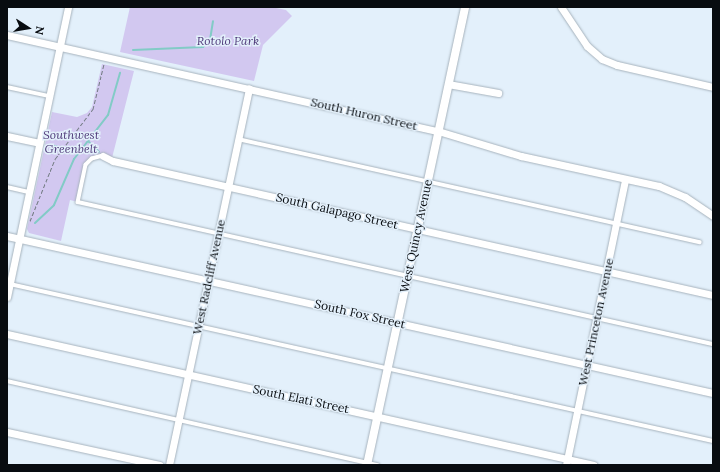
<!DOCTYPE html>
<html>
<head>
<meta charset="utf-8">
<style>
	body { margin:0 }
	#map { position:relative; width:720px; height:472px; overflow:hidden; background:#e3f0fb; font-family:Lora,serif }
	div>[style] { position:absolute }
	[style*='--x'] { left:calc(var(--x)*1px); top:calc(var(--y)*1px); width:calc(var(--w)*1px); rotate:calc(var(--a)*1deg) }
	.green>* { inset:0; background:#d2c8f0 }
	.stream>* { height:2px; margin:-1px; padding:0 1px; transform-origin:1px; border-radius:1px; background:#82cbc6 }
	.path>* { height:1px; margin-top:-0.5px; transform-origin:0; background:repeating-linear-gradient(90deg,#727b82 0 4px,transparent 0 6px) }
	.roads { filter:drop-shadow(0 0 1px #a7b3bd) drop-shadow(0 0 1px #a7b3bd) }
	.service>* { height:3.5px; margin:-1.75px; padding:0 1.75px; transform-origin:1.75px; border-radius:1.75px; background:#fff }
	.minor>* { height:7px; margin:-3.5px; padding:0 3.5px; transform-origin:3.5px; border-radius:3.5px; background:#fff }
	.tertiary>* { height:8px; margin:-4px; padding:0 4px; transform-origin:4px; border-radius:4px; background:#fff }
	span { translate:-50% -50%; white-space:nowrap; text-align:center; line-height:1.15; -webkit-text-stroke:3px #e3f0fb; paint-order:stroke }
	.park-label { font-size:12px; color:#513c7b; font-style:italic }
	.street-label { font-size:12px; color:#080c10 }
	.frame { position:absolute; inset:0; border:8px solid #080c10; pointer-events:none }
	.north { position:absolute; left:8px; top:8px; width:40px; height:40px; -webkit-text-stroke:3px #e3f0fb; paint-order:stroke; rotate:102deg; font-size:11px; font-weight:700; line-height:16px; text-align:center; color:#080c10 }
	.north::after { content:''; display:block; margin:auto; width:14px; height:18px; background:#080c10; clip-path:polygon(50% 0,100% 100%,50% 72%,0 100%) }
</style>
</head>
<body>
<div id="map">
	<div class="green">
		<i style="clip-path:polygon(130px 7px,271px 7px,286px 10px,292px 16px,263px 45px,254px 81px,120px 52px)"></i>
		<i style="clip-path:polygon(102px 64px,134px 71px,112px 158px,97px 157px,86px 165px,78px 202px,70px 200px,61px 241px,29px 233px,27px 229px,52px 112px,77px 117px,87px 113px,92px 107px)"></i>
	</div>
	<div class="stream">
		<i style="--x:133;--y:50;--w:70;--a:-2.5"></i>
		<i style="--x:203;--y:47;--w:10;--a:-45"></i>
		<i style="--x:210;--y:40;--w:19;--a:-81"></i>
		<i style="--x:89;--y:142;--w:14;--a:45"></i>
		<i style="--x:51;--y:145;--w:28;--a:17"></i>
		<i style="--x:35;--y:223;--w:26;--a:-43"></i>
		<i style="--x:54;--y:205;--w:50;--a:-66.5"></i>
		<i style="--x:74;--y:159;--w:56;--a:-52.3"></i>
		<i style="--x:108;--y:115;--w:44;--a:-74.1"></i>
	</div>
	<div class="path">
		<i style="--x:30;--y:221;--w:67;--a:-68"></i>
		<i style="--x:55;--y:159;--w:63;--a:-52.8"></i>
		<i style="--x:93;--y:109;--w:46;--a:-76.3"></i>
	</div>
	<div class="roads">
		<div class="service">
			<i style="--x:7;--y:87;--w:43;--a:12.1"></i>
			<i style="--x:238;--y:139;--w:473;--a:12.6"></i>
			<i style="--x:103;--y:156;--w:11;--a:165"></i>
			<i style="--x:92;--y:159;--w:8;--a:135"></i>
			<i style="--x:86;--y:165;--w:38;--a:102"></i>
			<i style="--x:78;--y:202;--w:651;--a:12.61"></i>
			<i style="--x:7;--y:187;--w:23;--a:13"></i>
			<i style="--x:10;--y:284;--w:720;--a:12.59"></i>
			<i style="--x:7;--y:381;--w:380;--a:12.8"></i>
		</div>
		<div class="minor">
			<i style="--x:561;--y:7;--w:47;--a:56.3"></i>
			<i style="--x:587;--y:46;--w:20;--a:41"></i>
			<i style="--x:602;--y:59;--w:16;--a:22"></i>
			<i style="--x:617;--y:65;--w:98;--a:12.9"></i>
			<i style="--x:7;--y:35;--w:442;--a:12.6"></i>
			<i style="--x:438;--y:131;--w:87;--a:16.8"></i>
			<i style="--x:521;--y:156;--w:141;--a:12.3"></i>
			<i style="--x:659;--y:186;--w:28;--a:23"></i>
			<i style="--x:685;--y:197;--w:34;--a:34"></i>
			<i style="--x:448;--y:84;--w:51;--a:10.2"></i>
			<i style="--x:7;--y:136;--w:33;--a:12"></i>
			<i style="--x:103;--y:156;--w:11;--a:27"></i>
			<i style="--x:113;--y:161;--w:615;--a:12.59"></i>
			<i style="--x:7;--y:236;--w:723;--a:12.54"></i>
			<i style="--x:7;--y:297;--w:296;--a:-78.1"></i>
			<i style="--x:7;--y:334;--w:601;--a:12.58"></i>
			<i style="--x:7;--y:432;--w:156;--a:12.2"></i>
			<i style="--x:169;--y:465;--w:385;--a:-78"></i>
			<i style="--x:566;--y:465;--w:292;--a:-78.3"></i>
		</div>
		<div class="tertiary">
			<i style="--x:367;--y:465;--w:468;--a:-77.9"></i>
		</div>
	</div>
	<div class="park-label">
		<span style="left:228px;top:41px">Rotolo Park</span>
		<span style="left:71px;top:142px">Southwest<br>Greenbelt</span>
	</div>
	<div class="street-label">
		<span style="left:364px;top:114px;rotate:13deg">South Huron Street</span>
		<span style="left:337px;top:211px;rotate:13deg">South Galapago Street</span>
		<span style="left:416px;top:236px;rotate:-78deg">West Quincy Avenue</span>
		<span style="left:209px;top:277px;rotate:-78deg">West Radcliff Avenue</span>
		<span style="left:360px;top:314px;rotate:13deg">South Fox Street</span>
		<span style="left:596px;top:322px;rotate:-78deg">West Princeton Avenue</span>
		<span style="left:301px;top:399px;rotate:12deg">South Elati Street</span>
	</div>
	<div class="frame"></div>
	<div class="north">N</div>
</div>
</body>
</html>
